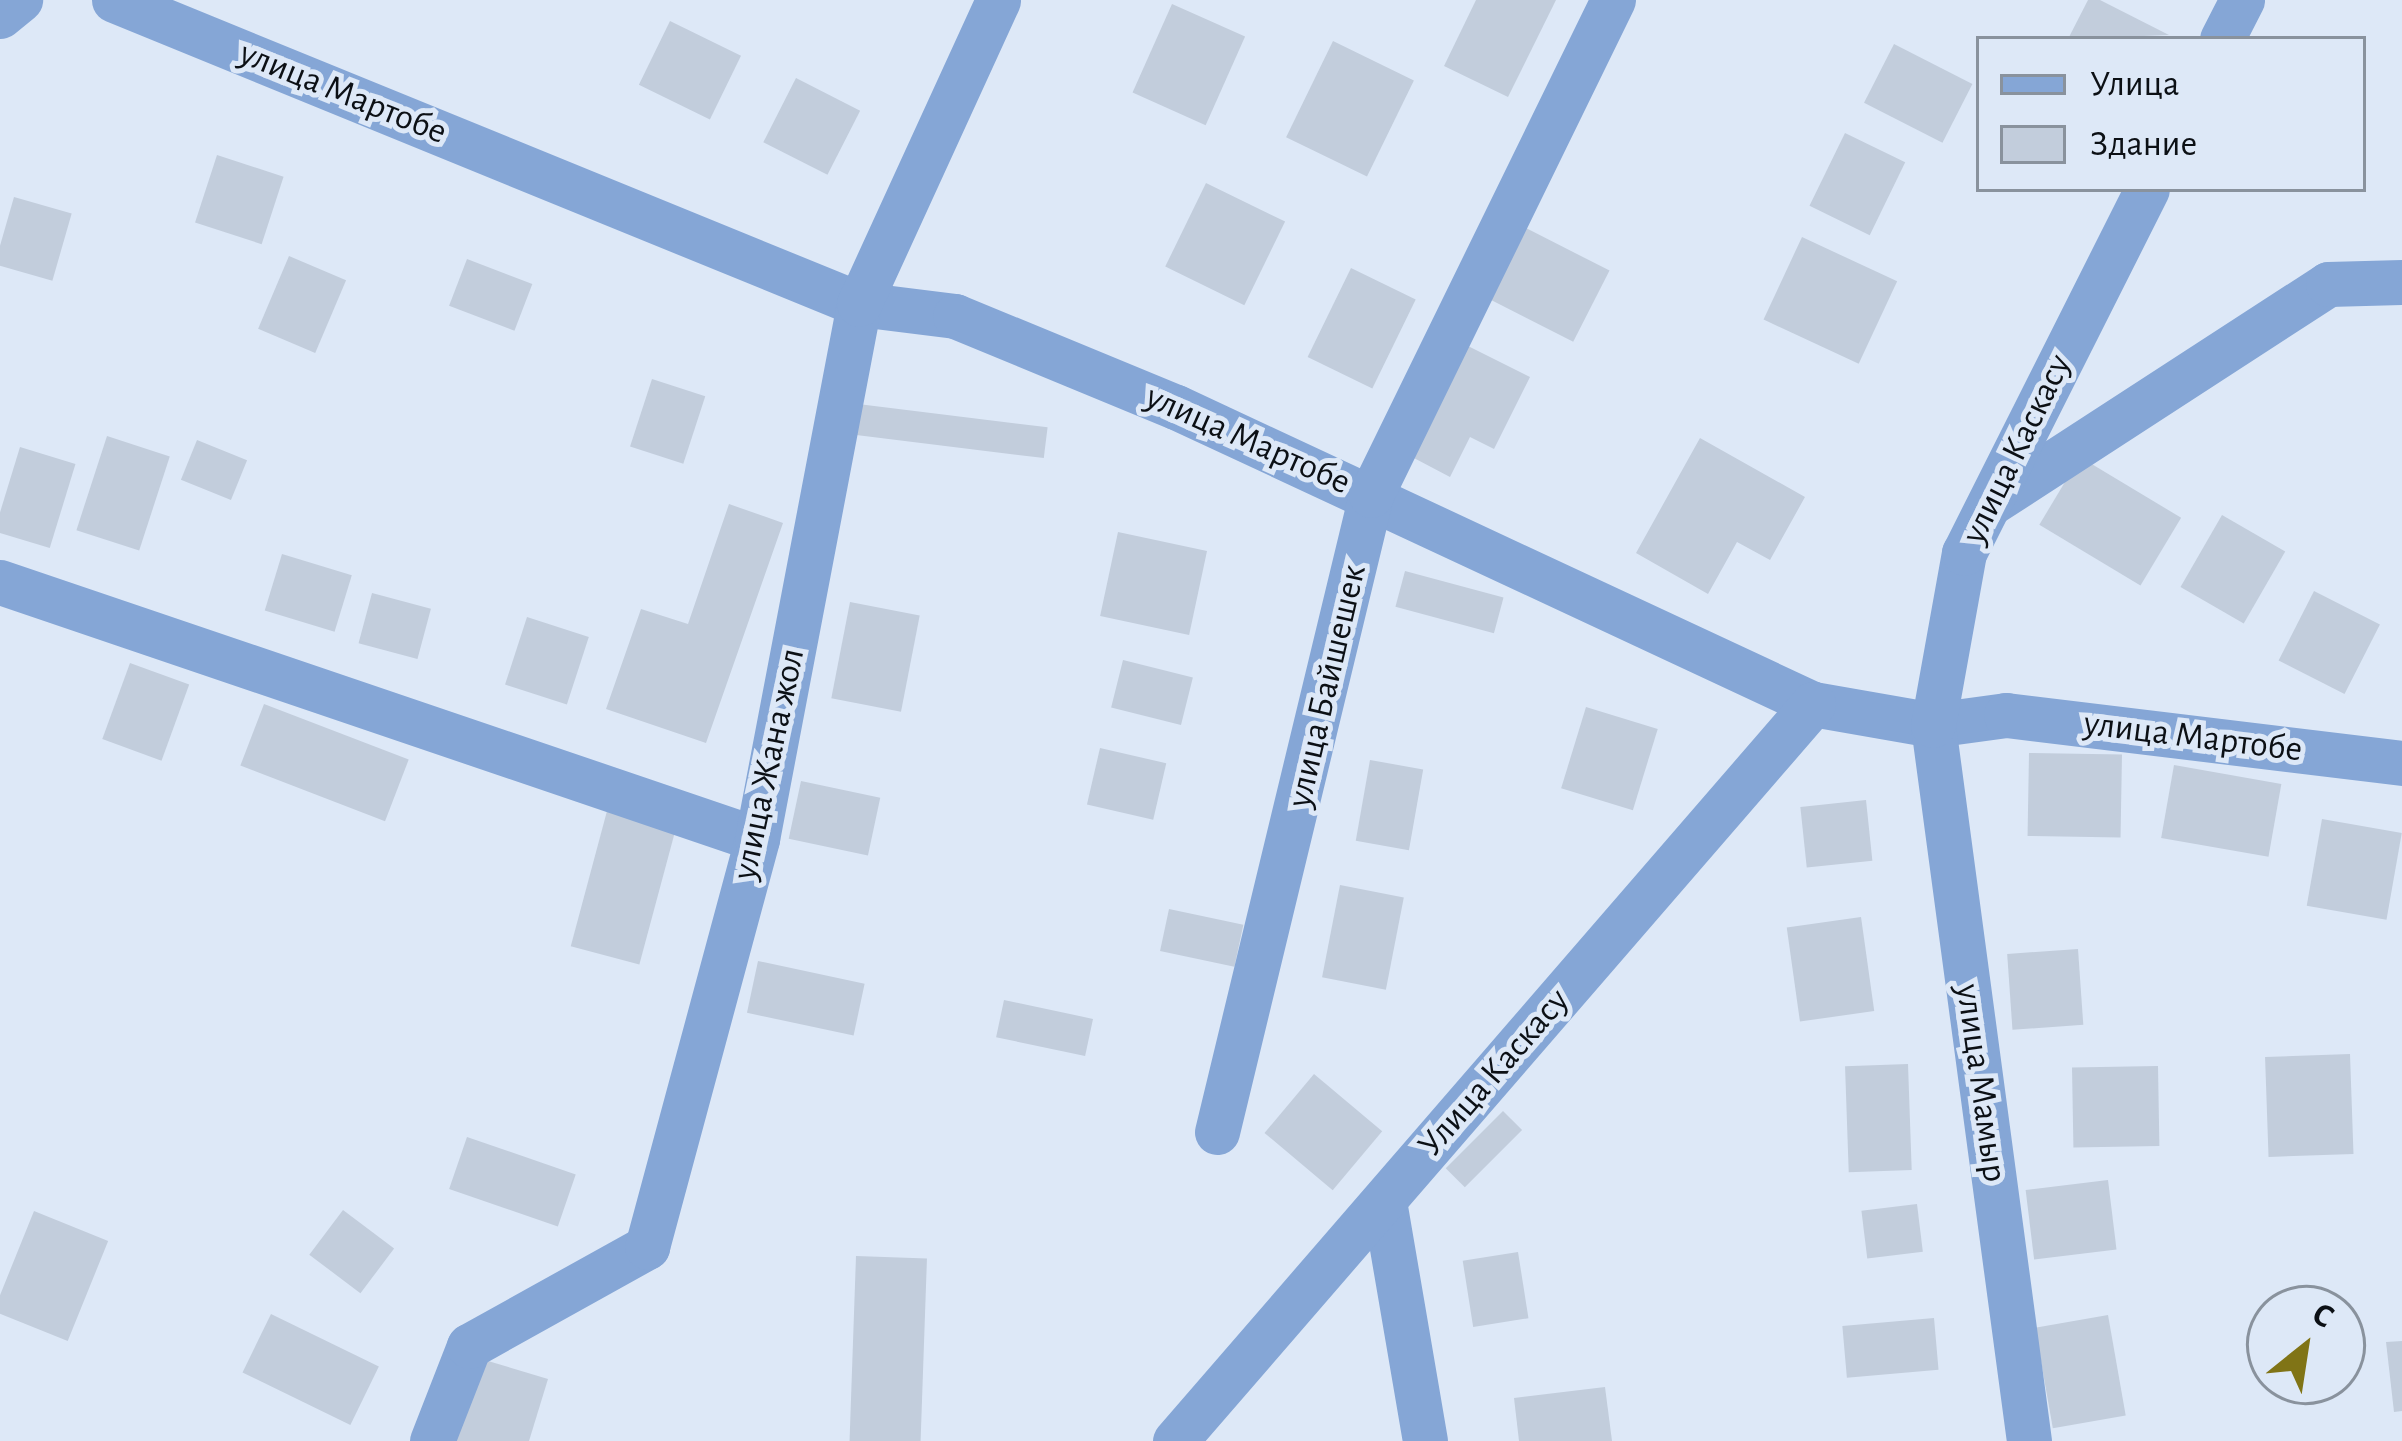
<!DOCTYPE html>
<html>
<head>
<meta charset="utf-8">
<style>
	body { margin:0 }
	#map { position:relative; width:2402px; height:1441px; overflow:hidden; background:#dde8f7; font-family:"Alegreya Sans",sans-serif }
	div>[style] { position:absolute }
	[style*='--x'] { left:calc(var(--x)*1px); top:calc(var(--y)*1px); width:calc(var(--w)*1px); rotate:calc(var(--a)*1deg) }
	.building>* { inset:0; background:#c2cddc; transform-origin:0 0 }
	.minor>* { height:45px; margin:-22.5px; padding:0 22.5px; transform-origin:22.5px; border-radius:22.5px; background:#85a6d6 }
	span { translate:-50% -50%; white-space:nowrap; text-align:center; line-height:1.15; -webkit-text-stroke:10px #dde8f7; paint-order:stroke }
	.street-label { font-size:36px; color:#0c1015 }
	.legend { position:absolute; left:1976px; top:36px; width:390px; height:156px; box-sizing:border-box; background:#dde8f7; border:3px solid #89929d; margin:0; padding:15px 21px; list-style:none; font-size:36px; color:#0c1015 }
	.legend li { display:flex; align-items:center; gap:24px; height:60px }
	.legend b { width:60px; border:3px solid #89929d }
	.north { position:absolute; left:2246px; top:1285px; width:120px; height:120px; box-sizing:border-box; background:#dde8f7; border:3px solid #89929d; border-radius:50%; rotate:30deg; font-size:33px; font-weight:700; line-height:48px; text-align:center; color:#0c1015 }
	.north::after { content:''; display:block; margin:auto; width:42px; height:54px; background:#807416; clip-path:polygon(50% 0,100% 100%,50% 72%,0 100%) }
</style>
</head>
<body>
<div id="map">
	<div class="building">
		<i style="clip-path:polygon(1476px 0,1556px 0,1508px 97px,1444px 66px)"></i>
		<i style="clip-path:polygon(2088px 0,2100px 0,2169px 35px,2068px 39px)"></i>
		<i style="left:1172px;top:4px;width:80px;height:97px;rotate:24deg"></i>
		<i style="left:670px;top:21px;width:79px;height:71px;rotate:26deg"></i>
		<i style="left:1333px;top:41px;width:90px;height:107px;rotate:26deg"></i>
		<i style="left:1894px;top:44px;width:88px;height:66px;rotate:27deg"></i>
		<i style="left:796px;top:78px;width:72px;height:72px;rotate:27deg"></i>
		<i style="left:1845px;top:133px;width:67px;height:81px;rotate:26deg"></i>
		<i style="left:217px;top:155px;width:70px;height:71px;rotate:18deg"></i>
		<i style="left:1206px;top:183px;width:88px;height:93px;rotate:26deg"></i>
		<i style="left:14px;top:197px;width:60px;height:70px;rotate:16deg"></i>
		<i style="left:1524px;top:227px;width:96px;height:80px;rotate:27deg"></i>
		<i style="left:1802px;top:237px;width:105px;height:91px;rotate:25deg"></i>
		<i style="left:289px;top:256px;width:62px;height:79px;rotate:23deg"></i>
		<i style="left:467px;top:259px;width:70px;height:50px;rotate:21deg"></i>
		<i style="left:1351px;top:268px;width:72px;height:99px;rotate:26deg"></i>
		<i style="clip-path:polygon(1468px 346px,1530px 377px,1494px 449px,1470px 437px,1450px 477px,1412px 457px)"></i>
		<i style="left:652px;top:379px;width:56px;height:71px;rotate:18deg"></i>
		<i style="left:858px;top:404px;width:191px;height:31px;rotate:7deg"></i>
		<i style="left:107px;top:436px;width:66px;height:99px;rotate:18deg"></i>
		<i style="clip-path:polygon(1700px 438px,1805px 497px,1770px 560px,1737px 542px,1708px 594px,1636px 553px)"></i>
		<i style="left:197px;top:440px;width:54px;height:43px;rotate:22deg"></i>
		<i style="left:20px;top:447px;width:58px;height:88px;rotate:17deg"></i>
		<i style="left:2080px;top:457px;width:118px;height:79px;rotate:31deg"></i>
		<i style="clip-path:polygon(729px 504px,783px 523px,706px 743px,606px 709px,641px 609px,688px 624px)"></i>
		<i style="left:2222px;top:515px;width:73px;height:83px;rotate:30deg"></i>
		<i style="left:1118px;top:532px;width:91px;height:86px;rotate:12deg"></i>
		<i style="left:282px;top:554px;width:73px;height:59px;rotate:17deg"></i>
		<i style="left:1405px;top:571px;width:102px;height:37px;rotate:15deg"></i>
		<i style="left:2314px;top:591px;width:74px;height:78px;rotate:27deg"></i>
		<i style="left:372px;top:593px;width:61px;height:52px;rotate:15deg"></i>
		<i style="left:850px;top:602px;width:71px;height:98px;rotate:11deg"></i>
		<i style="left:527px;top:617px;width:65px;height:71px;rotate:18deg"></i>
		<i style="left:1123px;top:660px;width:72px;height:49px;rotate:14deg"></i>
		<i style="left:130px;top:663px;width:63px;height:81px;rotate:20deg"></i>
		<i style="left:264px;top:704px;width:155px;height:66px;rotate:21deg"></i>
		<i style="left:1586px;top:707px;width:75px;height:85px;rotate:17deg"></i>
		<i style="left:1100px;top:748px;width:68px;height:58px;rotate:13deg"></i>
		<i style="left:2029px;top:753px;width:93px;height:83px;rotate:1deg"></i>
		<i style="left:1370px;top:760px;width:54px;height:82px;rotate:10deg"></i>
		<i style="left:2174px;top:765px;width:109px;height:74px;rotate:10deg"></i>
		<i style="left:801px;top:781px;width:81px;height:59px;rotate:12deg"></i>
		<i style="left:1866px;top:800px;width:61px;height:66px;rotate:84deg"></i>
		<i style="left:607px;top:811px;width:71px;height:140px;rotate:15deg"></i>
		<i style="left:2322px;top:819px;width:81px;height:88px;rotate:10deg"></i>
		<i style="left:1340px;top:885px;width:65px;height:94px;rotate:11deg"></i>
		<i style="left:1169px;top:909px;width:76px;height:43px;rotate:12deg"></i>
		<i style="left:1861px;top:917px;width:95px;height:75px;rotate:82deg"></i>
		<i style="left:2078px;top:949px;width:76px;height:71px;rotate:86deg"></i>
		<i style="left:758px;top:961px;width:109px;height:53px;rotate:12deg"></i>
		<i style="left:1004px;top:1000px;width:91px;height:38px;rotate:12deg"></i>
		<i style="left:2350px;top:1054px;width:100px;height:85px;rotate:88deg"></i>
		<i style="left:1908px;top:1064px;width:106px;height:63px;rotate:88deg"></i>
		<i style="left:2158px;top:1066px;width:80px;height:86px;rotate:89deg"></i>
		<i style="left:1314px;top:1074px;width:89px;height:77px;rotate:40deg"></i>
		<i style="left:1503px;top:1111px;width:27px;height:81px;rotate:45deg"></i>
		<i style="left:467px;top:1137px;width:115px;height:55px;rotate:19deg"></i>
		<i style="left:2108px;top:1180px;width:70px;height:83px;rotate:83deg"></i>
		<i style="left:1917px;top:1204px;width:48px;height:56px;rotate:83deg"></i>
		<i style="left:343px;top:1210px;width:64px;height:56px;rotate:37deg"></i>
		<i style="left:34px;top:1211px;width:80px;height:108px;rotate:22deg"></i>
		<i style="left:1518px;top:1252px;width:67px;height:56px;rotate:81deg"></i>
		<i style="left:856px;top:1256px;width:71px;height:185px;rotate:2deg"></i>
		<i style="left:271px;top:1314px;width:120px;height:65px;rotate:26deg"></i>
		<i style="left:2108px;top:1315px;width:102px;height:74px;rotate:80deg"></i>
		<i style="left:1934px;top:1318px;width:52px;height:92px;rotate:85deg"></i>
		<i style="clip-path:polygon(2402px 1341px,2402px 1411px,2394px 1412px,2386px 1342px)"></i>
		<i style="clip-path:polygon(478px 1358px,548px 1379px,529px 1441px,453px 1441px)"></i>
		<i style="clip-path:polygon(1605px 1387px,1612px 1441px,1519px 1441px,1514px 1398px)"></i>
	</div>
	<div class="minor">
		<i style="--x:114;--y:0;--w:805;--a:22.2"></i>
		<i style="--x:859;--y:304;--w:97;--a:7.1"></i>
		<i style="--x:955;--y:316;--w:239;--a:22.4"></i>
		<i style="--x:1176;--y:407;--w:703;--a:25"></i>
		<i style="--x:1813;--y:704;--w:122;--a:9.9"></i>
		<i style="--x:1933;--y:725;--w:74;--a:-7.8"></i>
		<i style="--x:2006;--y:715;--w:399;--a:6.9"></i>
		<i style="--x:0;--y:16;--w:26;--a:-39"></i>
		<i style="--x:2222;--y:39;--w:44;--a:-62.9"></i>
		<i style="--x:1991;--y:503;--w:402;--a:-33"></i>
		<i style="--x:2328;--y:284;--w:74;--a:-1.5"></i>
		<i style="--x:0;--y:582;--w:799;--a:18.75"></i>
		<i style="--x:1217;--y:1132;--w:655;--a:-76.41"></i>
		<i style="--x:1371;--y:495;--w:551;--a:-63.95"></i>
		<i style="--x:1384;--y:1201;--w:243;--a:80.3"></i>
		<i style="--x:432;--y:1441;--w:102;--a:-68.7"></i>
		<i style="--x:469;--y:1346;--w:204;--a:-29.1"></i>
		<i style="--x:647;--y:1247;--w:423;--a:-74.9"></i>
		<i style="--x:757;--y:839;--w:545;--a:-79.21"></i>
		<i style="--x:859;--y:304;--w:334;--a:-65.4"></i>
		<i style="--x:1175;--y:1441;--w:975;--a:-49.12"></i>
		<i style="--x:2029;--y:1441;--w:722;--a:-97.64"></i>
		<i style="--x:1933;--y:725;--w:175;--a:-79.8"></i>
		<i style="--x:1964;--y:553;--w:407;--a:-63.3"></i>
	</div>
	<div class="street-label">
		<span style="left:343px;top:93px;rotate:22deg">улица Мартобе</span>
		<span style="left:1248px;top:440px;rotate:24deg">улица Мартобе</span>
		<span style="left:2017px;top:449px;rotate:-64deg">улица Каскасу</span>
		<span style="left:1327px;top:686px;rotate:-77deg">улица Байшешек</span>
		<span style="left:2193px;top:737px;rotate:7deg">улица Мартобе</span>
		<span style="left:769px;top:764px;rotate:-78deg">улица Жана жол</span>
		<span style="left:1494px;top:1073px;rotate:-49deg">Улица Каскасу</span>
		<span style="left:1981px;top:1083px;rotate:82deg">улица Мамыр</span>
	</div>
	<ul class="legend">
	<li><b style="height:15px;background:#85a6d6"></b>Улица</li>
	<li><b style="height:33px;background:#c2cddc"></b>Здание</li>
	</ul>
	<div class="north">С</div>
</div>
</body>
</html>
